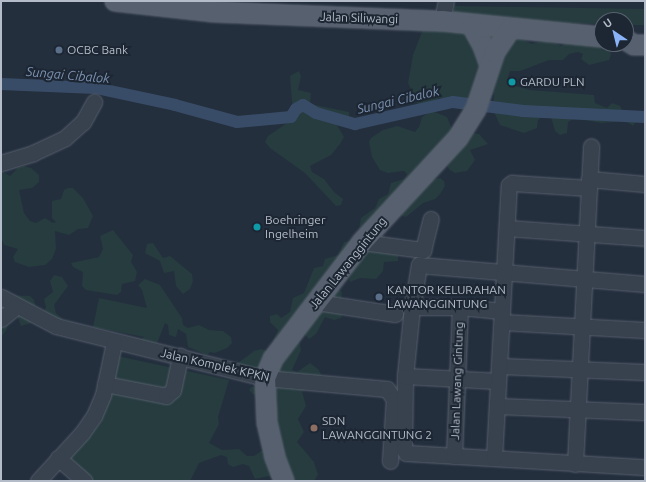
<!DOCTYPE html>
<html>
<head>
<meta charset="utf-8">
<style>
	body { margin:0 }
	#map { position:relative; width:646px; height:482px; overflow:hidden; background:#242f3e; font-family:Ubuntu,sans-serif }
	div>[style] { position:absolute }
	[style*='--x'] { left:calc(var(--x)*1px); top:calc(var(--y)*1px); width:calc(var(--w)*1px); rotate:calc(var(--a)*1deg) }
	.green>* { inset:0; background:#263c3f }
	.canal>* { height:12px; margin:-6px; padding:0 6px; transform-origin:6px; border-radius:6px; background:#394c67 }
	.roads { filter:drop-shadow(0 0 1px #565f6c) drop-shadow(0 0 1px #565f6c) }
	.minor>* { height:15px; margin:-7.5px; padding:0 7.5px; transform-origin:7.5px; border-radius:7.5px; background:#38414e }
	.major>* { height:20px; margin:-10px; padding:0 10px; transform-origin:10px; border-radius:10px; background:#56606e }
	.dots>* { width:11px; height:11px; translate:-50% -50%; box-sizing:border-box; border:2px solid #1d2633; border-radius:50% }
	span { translate:-50% -50%; white-space:nowrap; text-align:center; line-height:1.15; -webkit-text-stroke:4px #1d2633; paint-order:stroke }
	.street-label { font-size:12px; color:#b4bcc9 }
	.poi-label { font-size:12px; color:#b4bcc9 }
	.left { translate:0 -50%; text-align:left }
	.water-label { font-size:13px; color:#7c92b1; font-style:italic }
	.frame { position:absolute; inset:0; border:2px solid #b4bcc9; pointer-events:none }
	.north { position:absolute; left:594px; top:12px; width:40px; height:40px; box-sizing:border-box; background:#1d2633; border:1px solid #59626f; border-radius:50%; rotate:325deg; font-size:11px; font-weight:700; line-height:16px; text-align:center; color:#b4bcc9 }
	.north::after { content:''; display:block; margin:auto; width:14px; height:18px; background:#8ab4f8; clip-path:polygon(50% 0,100% 100%,50% 72%,0 100%) }
</style>
</head>
<body>
<div id="map">
	<div class="green">
		<i style="clip-path:polygon(454px 6px,645px 9px,645px 25px,626px 25px,626px 20px,602px 20px,602px 24px,453px 21px)"></i>
		<i style="clip-path:polygon(425px 24px,513px 35px,532px 44px,546px 40px,561px 46px,571px 40px,609px 44px,611px 55px,609px 60px,589px 65px,581px 59px,583px 54px,578px 52px,569px 54px,563px 60px,549px 60px,520px 71px,510px 71px,507px 80px,515px 86px,530px 90px,594px 95px,595px 103px,607px 108px,612px 103px,620px 106px,622px 110px,632px 113px,637px 120px,633px 126px,626px 121px,601px 123px,575px 118px,568px 122px,567px 133px,560px 135px,555px 131px,551px 117px,544px 115px,538px 120px,537px 128px,524px 133px,500px 125px,493px 110px,494px 93px,489px 98px,469px 101px,454px 96px,447px 100px,440px 98px,419px 107px,408px 83px,413px 55px)"></i>
		<i style="clip-path:polygon(299px 71px,301px 76px,298px 90px,311px 93px,310px 104px,349px 112px,349px 118px,337px 125px,344px 137px,340px 144px,331px 155px,310px 166px,312px 172px,324px 179px,334px 192px,343px 199px,341px 205px,336px 206px,305px 173px,270px 148px,265px 142px,268px 136px,290px 121px,293px 115px,290px 76px)"></i>
		<i style="clip-path:polygon(432px 111px,447px 117px,452px 129px,479px 134px,488px 144px,470px 150px,475px 160px,467px 171px,455px 173px,450px 170px,447px 166px,449px 153px,430px 180px,440px 178px,444px 181px,445px 186px,440px 194px,435px 199px,423px 203px,406px 217px,400px 215px,364px 235px,359px 229px,361px 218px,375px 208px,379px 199px,388px 194px,391px 183px,404px 179px,407px 174px,404px 171px,388px 173px,380px 170px,372px 157px,369px 142px,371px 138px,383px 130px,397px 126px,415px 132px,419px 127px,422px 117px)"></i>
		<i style="clip-path:polygon(24px 166px,31px 168px,39px 175px,39px 182px,32px 188px,19px 190px,24px 213px,30px 221px,36px 223px,45px 218px,53px 223px,56px 222px,52px 218px,52px 201px,61px 199px,64px 190px,68px 188px,73px 188px,83px 198px,93px 216px,88px 228px,78px 229px,69px 235px,55px 231px,56px 249px,52px 259px,45px 265px,29px 267px,15px 262px,13px 257px,18px 249px,4px 245px,1px 238px,1px 171px,10px 176px,18px 168px)"></i>
		<i style="clip-path:polygon(113px 230px,133px 255px,131px 262px,137px 272px,135px 281px,122px 284px,121px 292px,117px 295px,86px 290px,82px 286px,83px 272px,73px 267px,71px 263px,99px 257px,103px 249px,100px 236px)"></i>
		<i style="clip-path:polygon(352px 241px,389px 252px,398px 256px,398px 261px,384px 262px,383px 271px,376px 279px,360px 278px,350px 282px,349px 279px,354px 267px,333px 283px,342px 292px,341px 302px,344px 312px,341px 318px,334px 320px,325px 317px,316px 334px,309px 339px,304px 334px,298px 336px,301px 350px,292px 370px,297px 372px,310px 363px,318px 369px,324px 379px,318px 387px,302px 391px,306px 406px,298px 419px,304px 432px,297px 442px,314px 462px,318px 475px,314px 481px,279px 481px,269px 476px,255px 479px,249px 466px,243px 464px,233px 467px,228px 464px,227px 457px,221px 455px,199px 463px,190px 481px,90px 481px,70px 458px,101px 422px,117px 356px,229px 380px,218px 417px,219px 424px,209px 443px,222px 450px,239px 449px,247px 456px,254px 456px,263px 450px,268px 431px,265px 393px,254px 395px,249px 390px,251px 387px,261px 387px,240px 369px,238px 363px,254px 351px,262px 349px,276px 356px,284px 347px,273px 341px,278px 330px,270px 322px,270px 316px,277px 314px,281px 318px,290px 312px,293px 298px,304px 293px,314px 268px,323px 266px,325px 259px,338px 255px,344px 242px)"></i>
		<i style="clip-path:polygon(153px 243px,163px 258px,170px 256px,192px 274px,193px 281px,190px 289px,183px 294px,176px 286px,174px 271px,164px 273px,160px 261px,145px 253px,147px 244px)"></i>
		<i style="clip-path:polygon(54px 275px,62px 277px,68px 286px,54px 305px,56px 313px,62px 318px,61px 326px,38px 321px,21px 326px,16px 313px,8px 320px,7px 329px,1px 337px,1px 295px,30px 296px,34px 300px,37px 312px,43px 313px,46px 307px,44px 299px,53px 292px,50px 281px)"></i>
		<i style="clip-path:polygon(145px 279px,160px 285px,182px 318px,183px 325px,188px 328px,199px 325px,209px 330px,223px 331px,231px 337px,232px 343px,227px 348px,215px 353px,210px 352px,207px 355px,188px 347px,186px 334px,178px 329px,176px 337px,169px 335px,168px 325px,165px 323px,156px 346px,139px 341px,144px 337px,93px 327px,99px 298px,147px 308px,142px 290px,138px 285px)"></i>
	</div>
	<div class="canal">
		<i style="--x:1;--y:84;--w:95;--a:2.4"></i>
		<i style="--x:96;--y:88;--w:81;--a:12.1"></i>
		<i style="--x:175;--y:105;--w:64;--a:15.3"></i>
		<i style="--x:237;--y:122;--w:54;--a:-5.3"></i>
		<i style="--x:291;--y:117;--w:9;--a:-58"></i>
		<i style="--x:296;--y:109;--w:8;--a:-30"></i>
		<i style="--x:303;--y:105;--w:15;--a:32"></i>
		<i style="--x:316;--y:113;--w:41;--a:15.8"></i>
		<i style="--x:355;--y:124;--w:100;--a:-12.7"></i>
		<i style="--x:453;--y:102;--w:71;--a:7.3"></i>
		<i style="--x:523;--y:111;--w:122;--a:2.8"></i>
	</div>
	<div class="roads">
		<div class="minor">
			<i style="--x:442;--y:21;--w:20;--a:-79"></i>
			<i style="--x:1;--y:163;--w:34;--a:-17"></i>
			<i style="--x:33;--y:153;--w:35;--a:-25"></i>
			<i style="--x:65;--y:138;--w:24;--a:-42"></i>
			<i style="--x:83;--y:122;--w:23;--a:-61"></i>
			<i style="--x:589;--y:179;--w:56;--a:5.1"></i>
			<i style="--x:507;--y:228;--w:138;--a:4.1"></i>
			<i style="--x:362;--y:242;--w:62;--a:7.5"></i>
			<i style="--x:423;--y:250;--w:32;--a:-76"></i>
			<i style="--x:1;--y:297;--w:62;--a:27.8"></i>
			<i style="--x:56;--y:326;--w:215;--a:14"></i>
			<i style="--x:265;--y:378;--w:122;--a:5.2"></i>
			<i style="--x:387;--y:389;--w:12;--a:55"></i>
			<i style="--x:394;--y:399;--w:62;--a:93.7"></i>
			<i style="--x:316;--y:302;--w:80;--a:8.6"></i>
			<i style="--x:412;--y:307;--w:43;--a:-80.5"></i>
			<i style="--x:419;--y:265;--w:227;--a:4.8"></i>
			<i style="--x:502;--y:311;--w:42;--a:-174.6"></i>
			<i style="--x:460;--y:307;--w:48;--a:180"></i>
			<i style="--x:412;--y:307;--w:69;--a:95.8"></i>
			<i style="--x:405;--y:376;--w:73;--a:90.8"></i>
			<i style="--x:404;--y:449;--w:4;--a:63"></i>
			<i style="--x:406;--y:453;--w:239;--a:3.4"></i>
			<i style="--x:1;--y:319;--w:19;--a:-39"></i>
			<i style="--x:502;--y:322;--w:143;--a:3.2"></i>
			<i style="--x:500;--y:366;--w:145;--a:2.4"></i>
			<i style="--x:405;--y:376;--w:93;--a:3.1"></i>
			<i style="--x:105;--y:384;--w:62;--a:11.1"></i>
			<i style="--x:166;--y:396;--w:9;--a:-41"></i>
			<i style="--x:173;--y:390;--w:35;--a:-78"></i>
			<i style="--x:497;--y:406;--w:148;--a:2.3"></i>
			<i style="--x:454;--y:456;--w:149;--a:-87.7"></i>
			<i style="--x:58;--y:458;--w:35;--a:41"></i>
			<i style="--x:494;--y:458;--w:273;--a:-86.9"></i>
			<i style="--x:509;--y:185;--w:4;--a:-34"></i>
			<i style="--x:512;--y:183;--w:77;--a:3.7"></i>
			<i style="--x:575;--y:464;--w:318;--a:-87.1"></i>
			<i style="--x:38;--y:481;--w:65;--a:-47.5"></i>
			<i style="--x:82;--y:433;--w:21;--a:-55"></i>
			<i style="--x:94;--y:416;--w:23;--a:-67"></i>
			<i style="--x:103;--y:395;--w:53;--a:-78.1"></i>
		</div>
		<div class="major">
			<i style="--x:115;--y:1;--w:100;--a:6.3"></i>
			<i style="--x:214;--y:12;--w:228;--a:2.3"></i>
			<i style="--x:442;--y:21;--w:161;--a:5.7"></i>
			<i style="--x:472;--y:26;--w:23;--a:61"></i>
			<i style="--x:483;--y:46;--w:20;--a:70"></i>
			<i style="--x:626;--y:40;--w:9;--a:32"></i>
			<i style="--x:634;--y:45;--w:11;--a:0"></i>
			<i style="--x:284;--y:481;--w:26;--a:-111"></i>
			<i style="--x:275;--y:457;--w:35;--a:-103"></i>
			<i style="--x:267;--y:423;--w:45;--a:-92.5"></i>
			<i style="--x:265;--y:378;--w:21;--a:-67"></i>
			<i style="--x:273;--y:359;--w:147;--a:-52.7"></i>
			<i style="--x:362;--y:242;--w:142;--a:-47.3"></i>
			<i style="--x:458;--y:138;--w:34;--a:-58"></i>
			<i style="--x:476;--y:109;--w:60;--a:-71.6"></i>
			<i style="--x:495;--y:52;--w:29;--a:-56"></i>
		</div>
	</div>
	<div class="dots">
		<i style="left:59px;top:50px;background:#5c6f8a"></i>
		<i style="left:512px;top:82px;background:#0f9aa8"></i>
		<i style="left:257px;top:227px;background:#0f9aa8"></i>
		<i style="left:379px;top:297px;background:#5c6f8a"></i>
		<i style="left:314px;top:428px;background:#8d6e63"></i>
	</div>
	<div class="street-label">
		<span style="left:359px;top:18px;rotate:2deg">Jalan Siliwangi</span>
		<span style="left:348px;top:263px;rotate:-51deg">Jalan Lawanggintung</span>
		<span style="left:215px;top:365px;rotate:13deg">Jalan Komplek KPKN</span>
		<span style="left:457px;top:381px;rotate:-88deg">Jalan Lawang Gintung</span>
	</div>
	<div class="poi-label">
		<span class="left" style="left:67px;top:50px">OCBC Bank</span>
		<span class="left" style="left:520px;top:82px">GARDU PLN</span>
		<span class="left" style="left:265px;top:227px">Boehringer<br>Ingelheim</span>
		<span class="left" style="left:387px;top:297px">KANTOR KELURAHAN<br>LAWANGGINTUNG</span>
		<span class="left" style="left:322px;top:428px">SDN<br>LAWANGGINTUNG 2</span>
	</div>
	<div class="water-label">
		<span style="left:68px;top:75px;rotate:5deg">Sungai Cibalok</span>
		<span style="left:398px;top:100px;rotate:-13deg">Sungai Cibalok</span>
	</div>
	<div class="frame"></div>
	<div class="north">U</div>
</div>
</body>
</html>
